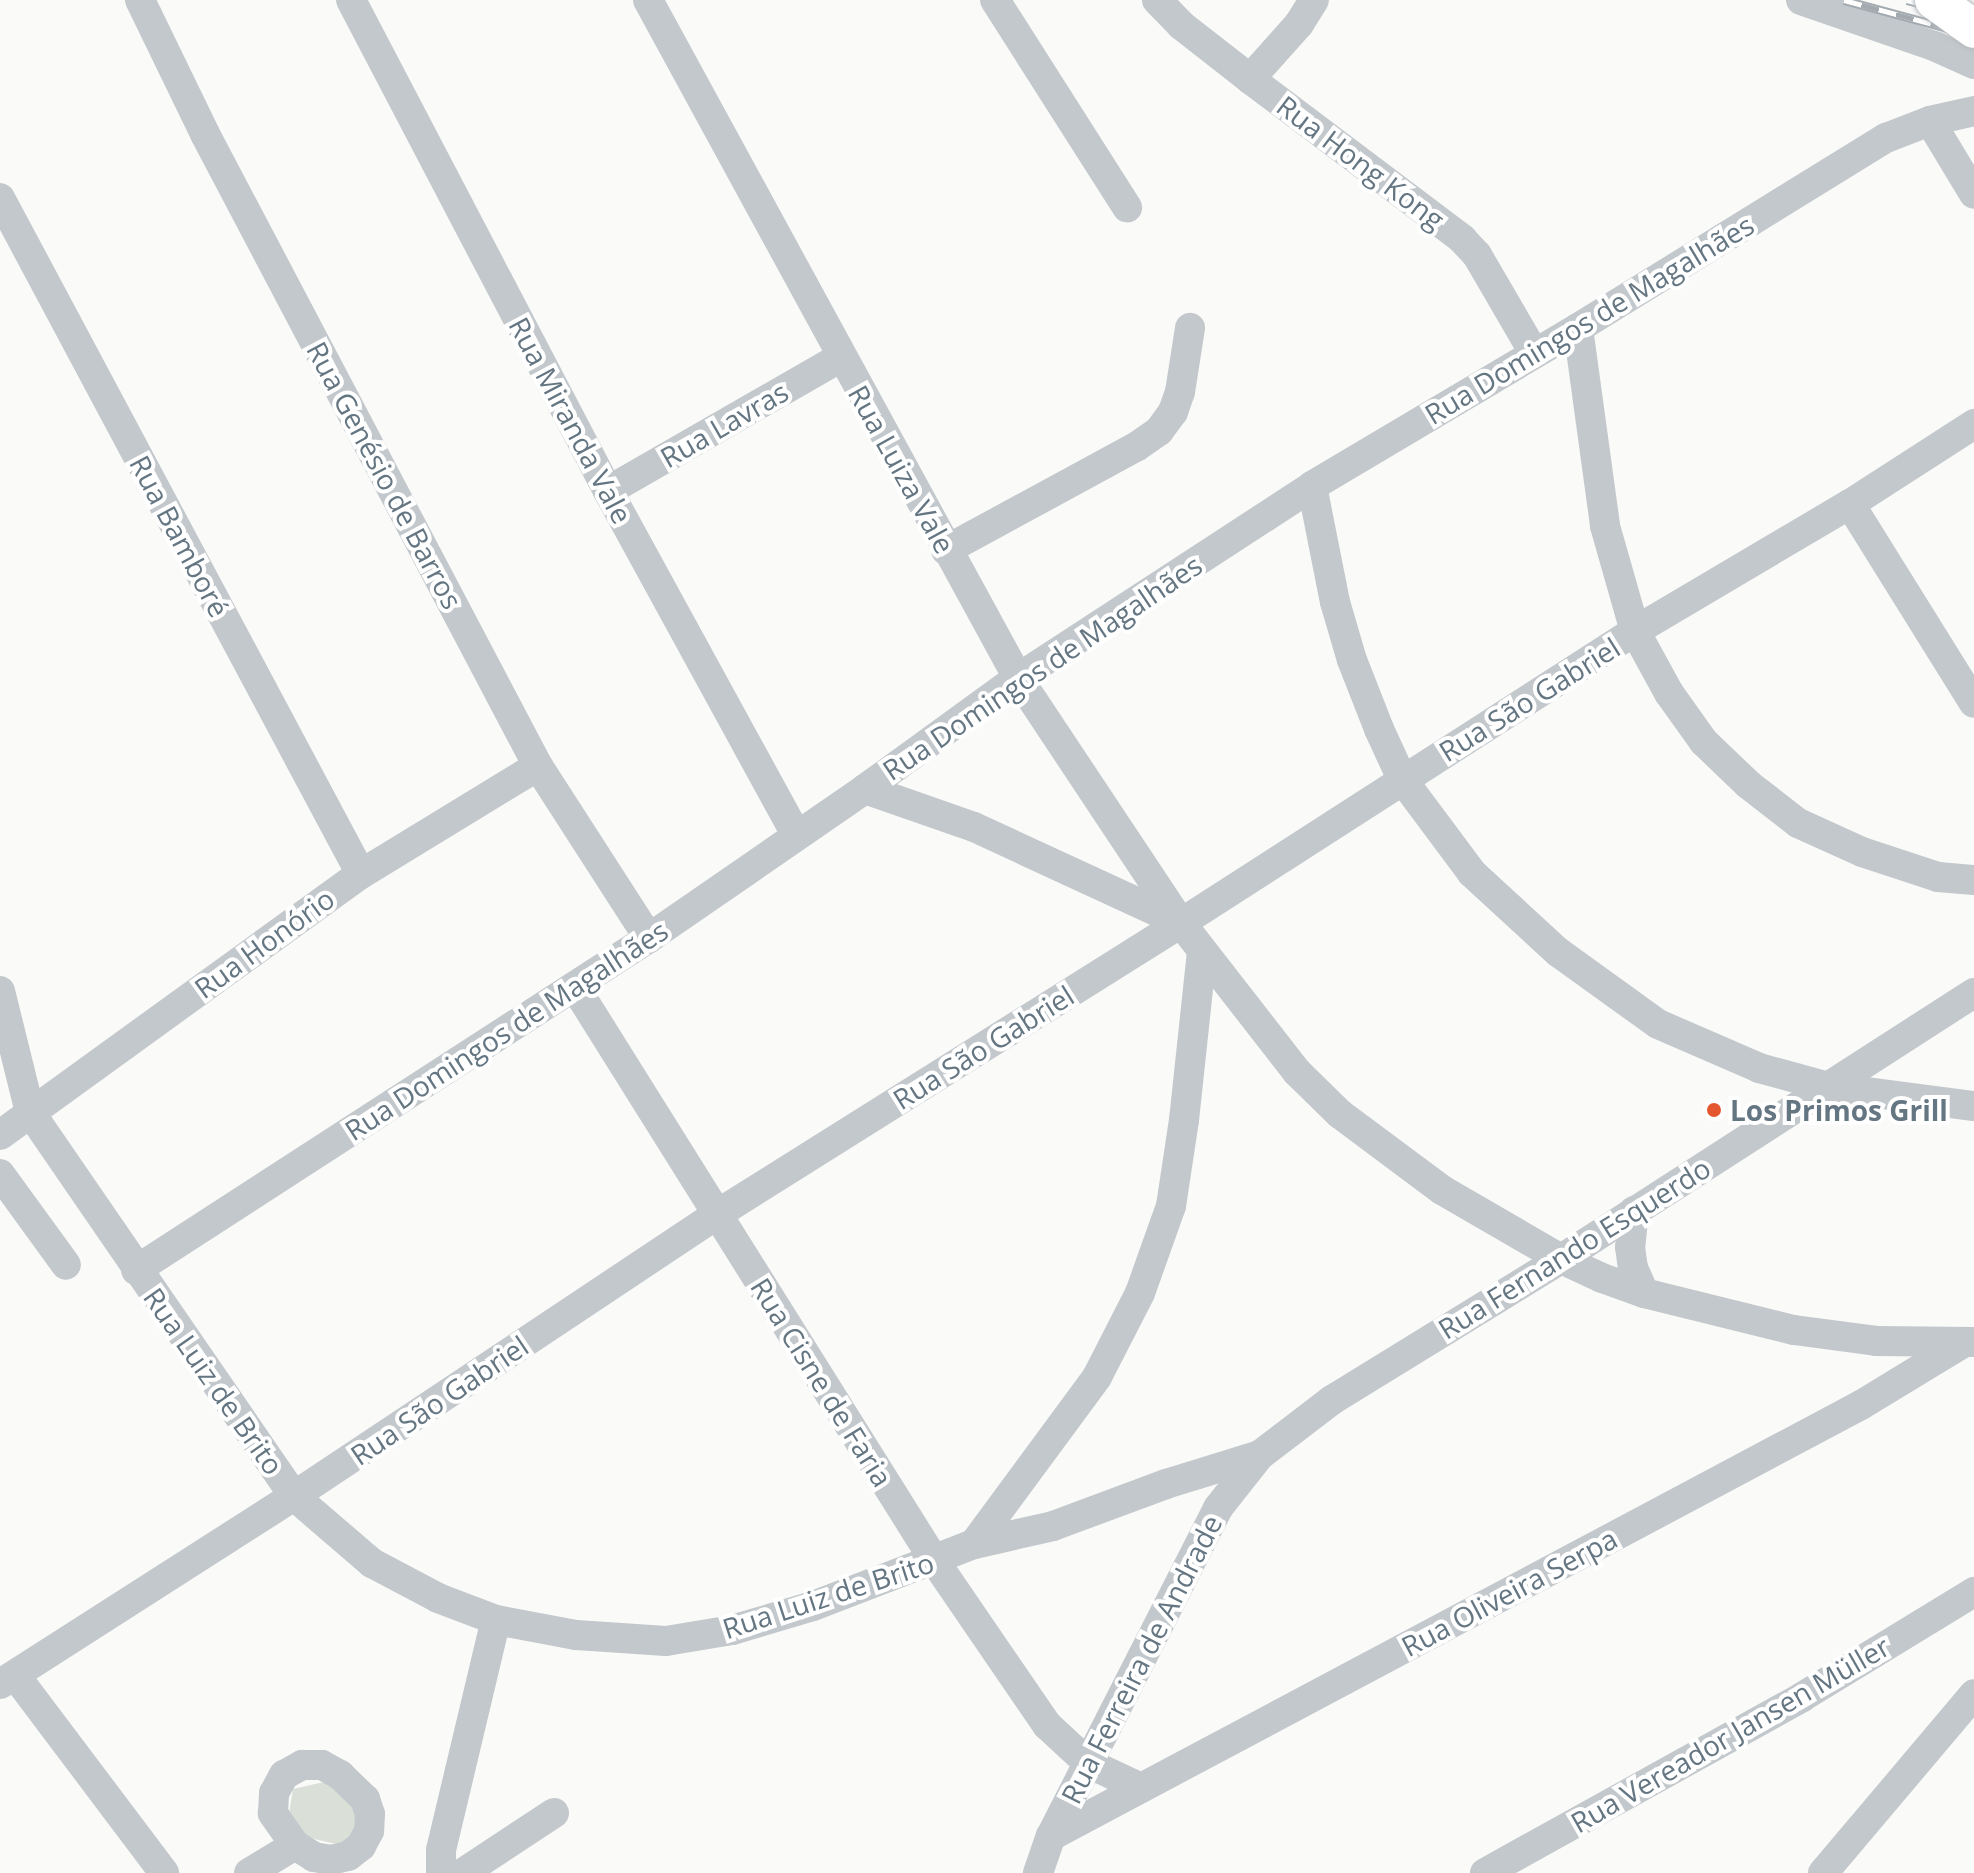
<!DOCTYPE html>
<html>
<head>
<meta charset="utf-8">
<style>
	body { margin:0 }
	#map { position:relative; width:1974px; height:1873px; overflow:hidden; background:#fafaf8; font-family:"Open Sans",sans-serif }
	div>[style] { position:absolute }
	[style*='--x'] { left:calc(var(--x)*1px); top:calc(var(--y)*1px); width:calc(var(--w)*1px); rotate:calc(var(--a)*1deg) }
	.green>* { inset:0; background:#dadfd7 }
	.minor>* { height:30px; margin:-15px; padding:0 15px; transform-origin:15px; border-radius:15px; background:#c3c8cc }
	.rail>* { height:9px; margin-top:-4.5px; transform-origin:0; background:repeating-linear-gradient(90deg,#fff 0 18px,#a2aab0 0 36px); box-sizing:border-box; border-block:2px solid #a2aab0 }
	.bridges { filter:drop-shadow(0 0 2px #b5babe) drop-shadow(0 0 2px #b5babe) }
	.major-bridge>* { height:38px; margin:-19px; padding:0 19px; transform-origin:19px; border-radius:19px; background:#fff }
	.dots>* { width:22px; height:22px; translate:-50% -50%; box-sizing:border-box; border:4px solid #fff; border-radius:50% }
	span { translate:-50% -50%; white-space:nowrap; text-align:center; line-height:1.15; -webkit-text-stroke:8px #fff; paint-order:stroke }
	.street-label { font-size:28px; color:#657683 }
	.poi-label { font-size:28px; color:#657683; font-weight:700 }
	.left { translate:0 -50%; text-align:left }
</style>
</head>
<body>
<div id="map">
	<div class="green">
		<i style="clip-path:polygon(324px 1782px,362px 1802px,362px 1823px,345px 1846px,314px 1839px,287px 1826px,293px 1789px)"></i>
	</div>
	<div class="minor">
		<i style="--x:140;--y:0;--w:149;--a:64.1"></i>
		<i style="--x:205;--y:134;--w:714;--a:62.22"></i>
		<i style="--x:538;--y:766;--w:205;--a:57.2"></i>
		<i style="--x:351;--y:0;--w:554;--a:62.37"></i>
		<i style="--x:608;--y:491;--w:393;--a:61.3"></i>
		<i style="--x:648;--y:0;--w:772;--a:61.38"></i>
		<i style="--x:1018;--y:678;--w:294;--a:56.4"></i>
		<i style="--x:1181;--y:923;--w:189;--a:52.1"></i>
		<i style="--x:1297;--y:1072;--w:60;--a:44.3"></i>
		<i style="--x:1340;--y:1114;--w:127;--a:36.7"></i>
		<i style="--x:1442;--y:1190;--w:138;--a:30.1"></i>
		<i style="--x:1561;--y:1259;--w:45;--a:24.9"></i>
		<i style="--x:1602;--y:1278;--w:45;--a:19.7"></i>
		<i style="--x:1644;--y:1293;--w:154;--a:13.9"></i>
		<i style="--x:1794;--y:1330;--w:83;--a:7.6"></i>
		<i style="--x:1876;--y:1341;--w:98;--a:0.6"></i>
		<i style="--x:995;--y:0;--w:246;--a:57.5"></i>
		<i style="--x:1157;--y:0;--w:35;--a:46"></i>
		<i style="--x:1181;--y:25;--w:88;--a:38"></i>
		<i style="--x:1250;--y:79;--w:266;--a:37"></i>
		<i style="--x:1462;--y:239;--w:22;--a:47"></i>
		<i style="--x:1477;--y:255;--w:113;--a:59.8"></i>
		<i style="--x:1801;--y:0;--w:141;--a:19.1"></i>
		<i style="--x:1934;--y:46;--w:44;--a:24.2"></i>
		<i style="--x:1250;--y:79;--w:74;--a:-48.3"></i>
		<i style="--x:1299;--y:24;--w:28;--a:-58"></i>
		<i style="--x:1930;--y:121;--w:85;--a:58.9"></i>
		<i style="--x:0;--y:198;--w:766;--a:61.9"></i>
		<i style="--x:1578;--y:328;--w:200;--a:82.2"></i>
		<i style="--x:1605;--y:526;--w:109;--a:74.1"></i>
		<i style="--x:1635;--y:631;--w:71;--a:61.3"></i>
		<i style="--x:1669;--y:693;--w:60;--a:54.5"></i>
		<i style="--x:1704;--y:742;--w:62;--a:43.7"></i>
		<i style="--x:1749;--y:785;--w:62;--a:37.8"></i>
		<i style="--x:1798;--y:823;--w:70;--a:24.4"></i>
		<i style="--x:1862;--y:852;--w:80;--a:18.2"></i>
		<i style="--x:1938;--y:877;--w:36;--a:5"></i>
		<i style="--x:1312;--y:486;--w:118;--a:78.8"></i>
		<i style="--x:1335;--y:602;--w:60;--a:73.7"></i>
		<i style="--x:1352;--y:660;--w:74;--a:68.6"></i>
		<i style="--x:1379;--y:729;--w:55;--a:65.3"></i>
		<i style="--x:1402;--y:779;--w:117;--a:53.3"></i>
		<i style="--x:1472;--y:873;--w:117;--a:42.6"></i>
		<i style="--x:1558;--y:952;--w:123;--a:35.8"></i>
		<i style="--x:1658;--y:1024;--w:110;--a:23.5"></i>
		<i style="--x:1759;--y:1068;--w:73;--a:15.2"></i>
		<i style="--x:1829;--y:1087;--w:146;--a:7.5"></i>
		<i style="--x:608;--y:491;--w:269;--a:-29.9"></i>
		<i style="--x:1850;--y:504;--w:234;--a:58.1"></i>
		<i style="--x:946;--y:550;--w:216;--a:-28.5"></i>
		<i style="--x:1136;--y:447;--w:28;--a:-35"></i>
		<i style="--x:1159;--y:431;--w:24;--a:-54"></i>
		<i style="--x:1173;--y:412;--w:21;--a:-71"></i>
		<i style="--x:1180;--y:392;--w:65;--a:-81.1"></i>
		<i style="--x:865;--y:789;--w:115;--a:19.2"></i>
		<i style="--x:974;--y:827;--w:227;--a:24.8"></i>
		<i style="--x:575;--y:987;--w:676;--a:57.93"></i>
		<i style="--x:934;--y:1560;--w:200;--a:55.6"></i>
		<i style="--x:1047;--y:1725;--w:56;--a:42.8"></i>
		<i style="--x:1088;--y:1763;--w:56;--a:25.2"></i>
		<i style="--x:0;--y:991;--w:125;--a:76.1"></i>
		<i style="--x:30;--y:1112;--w:466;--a:55.5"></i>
		<i style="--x:294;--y:1496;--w:103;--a:40.7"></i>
		<i style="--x:372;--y:1563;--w:75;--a:27.9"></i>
		<i style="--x:438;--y:1598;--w:62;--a:20.8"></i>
		<i style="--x:496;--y:1620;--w:81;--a:10.6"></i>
		<i style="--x:576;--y:1635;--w:90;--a:3.8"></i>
		<i style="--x:666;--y:1641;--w:67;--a:-9.5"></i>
		<i style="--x:732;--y:1630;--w:84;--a:-16.5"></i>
		<i style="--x:813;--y:1606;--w:173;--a:-21.1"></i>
		<i style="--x:974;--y:1544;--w:207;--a:-53.6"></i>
		<i style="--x:1097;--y:1377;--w:94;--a:-62.9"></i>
		<i style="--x:1140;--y:1293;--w:92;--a:-70.4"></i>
		<i style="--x:1171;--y:1206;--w:87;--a:-81.4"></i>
		<i style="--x:1184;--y:1120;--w:170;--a:-83.9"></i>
		<i style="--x:0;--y:1135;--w:445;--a:-35.9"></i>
		<i style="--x:361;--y:874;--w:207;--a:-31.4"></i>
		<i style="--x:0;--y:1174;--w:112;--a:54"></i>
		<i style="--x:1634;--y:1211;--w:36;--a:96"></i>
		<i style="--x:1630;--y:1247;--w:21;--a:82"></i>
		<i style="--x:1633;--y:1268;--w:27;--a:66"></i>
		<i style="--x:136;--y:1270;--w:611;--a:-32.91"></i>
		<i style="--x:649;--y:938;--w:262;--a:-34.6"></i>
		<i style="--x:865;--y:789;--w:189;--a:-36"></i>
		<i style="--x:1018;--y:678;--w:351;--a:-33.1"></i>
		<i style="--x:1312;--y:486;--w:309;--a:-30.7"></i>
		<i style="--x:1578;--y:328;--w:362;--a:-31.7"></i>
		<i style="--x:1886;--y:138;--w:47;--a:-21.1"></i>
		<i style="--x:1930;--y:121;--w:45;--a:-12.8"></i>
		<i style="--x:974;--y:1544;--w:81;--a:-12.8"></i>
		<i style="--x:1053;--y:1526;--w:121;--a:-20.4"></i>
		<i style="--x:1166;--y:1484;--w:98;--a:-17.1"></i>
		<i style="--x:1260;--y:1455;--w:91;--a:-37.4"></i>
		<i style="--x:1332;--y:1400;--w:269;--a:-31.6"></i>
		<i style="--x:1561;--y:1259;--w:491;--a:-32.8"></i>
		<i style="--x:15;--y:1675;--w:248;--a:53"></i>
		<i style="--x:0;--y:1684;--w:349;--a:-32.6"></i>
		<i style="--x:294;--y:1496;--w:507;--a:-33.66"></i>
		<i style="--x:716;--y:1215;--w:549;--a:-32.13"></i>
		<i style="--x:1181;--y:923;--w:540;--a:-32.75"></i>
		<i style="--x:1635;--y:631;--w:250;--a:-30.6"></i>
		<i style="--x:1850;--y:504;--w:148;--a:-32.8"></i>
		<i style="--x:302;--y:1765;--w:20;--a:0"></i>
		<i style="--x:322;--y:1765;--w:21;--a:29"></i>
		<i style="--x:340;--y:1775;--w:35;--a:44"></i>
		<i style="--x:365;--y:1799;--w:16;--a:72"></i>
		<i style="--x:370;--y:1814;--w:17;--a:93"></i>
		<i style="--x:369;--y:1831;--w:17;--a:118"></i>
		<i style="--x:361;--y:1846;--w:16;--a:142"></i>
		<i style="--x:348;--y:1856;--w:17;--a:167"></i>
		<i style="--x:331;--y:1860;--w:17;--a:-170"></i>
		<i style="--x:314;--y:1857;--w:22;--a:-148"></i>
		<i style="--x:295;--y:1845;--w:39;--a:-125"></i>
		<i style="--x:273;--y:1813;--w:20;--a:-87"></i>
		<i style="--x:274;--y:1793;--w:21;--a:-61"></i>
		<i style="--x:284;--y:1775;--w:21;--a:-29"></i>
		<i style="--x:1051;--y:1836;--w:918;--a:-28.02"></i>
		<i style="--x:1861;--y:1405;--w:119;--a:-31.3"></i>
		<i style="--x:249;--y:1873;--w:54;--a:-31.3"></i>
		<i style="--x:441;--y:1873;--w:23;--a:-90"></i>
		<i style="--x:441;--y:1850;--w:236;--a:-76.6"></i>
		<i style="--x:463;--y:1873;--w:109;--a:-33.4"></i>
		<i style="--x:1038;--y:1873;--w:39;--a:-71"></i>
		<i style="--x:1051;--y:1836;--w:368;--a:-63"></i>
		<i style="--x:1218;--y:1508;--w:66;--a:-51.7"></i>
		<i style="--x:1485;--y:1873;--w:363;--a:-29"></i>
		<i style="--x:1802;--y:1697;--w:202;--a:-31.4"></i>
		<i style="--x:1823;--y:1873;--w:234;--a:-49.8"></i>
	</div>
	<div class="rail">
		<i style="--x:1844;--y:0;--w:135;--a:15.1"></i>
		<i style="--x:1907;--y:0;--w:69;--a:15"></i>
	</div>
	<div class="bridges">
		<div class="major-bridge">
			<i style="--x:1934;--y:0;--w:49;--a:35.9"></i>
		</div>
	</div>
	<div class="dots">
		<i style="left:1714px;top:1110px;background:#e4572e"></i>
	</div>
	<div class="street-label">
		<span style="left:1361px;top:162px;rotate:37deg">Rua Hong Kong</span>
		<span style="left:1589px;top:319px;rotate:-31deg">Rua Domingos de Magalhães</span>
		<span style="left:571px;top:420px;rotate:62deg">Rua Miranda Vale</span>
		<span style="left:724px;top:424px;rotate:-30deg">Rua Lavras</span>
		<span style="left:902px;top:469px;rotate:61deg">Rua Luiza Vale</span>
		<span style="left:385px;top:475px;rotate:62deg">Rua Genésio de Barros</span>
		<span style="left:180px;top:536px;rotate:62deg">Rua Bamboré</span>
		<span style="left:1042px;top:667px;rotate:-34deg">Rua Domingos de Magalhães</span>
		<span style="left:1529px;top:699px;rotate:-32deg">Rua São Gabriel</span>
		<span style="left:264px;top:943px;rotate:-36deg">Rua Honório</span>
		<span style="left:506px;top:1030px;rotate:-33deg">Rua Domingos de Magalhães</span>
		<span style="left:983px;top:1047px;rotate:-32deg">Rua São Gabriel</span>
		<span style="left:1574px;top:1248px;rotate:-32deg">Rua Fernando Esquerdo</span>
		<span style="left:214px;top:1381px;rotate:55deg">Rua Luiz de Brito</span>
		<span style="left:822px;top:1382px;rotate:58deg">Rua Cisne de Faria</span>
		<span style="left:439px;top:1400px;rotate:-34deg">Rua São Gabriel</span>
		<span style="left:1509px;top:1592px;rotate:-28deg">Rua Oliveira Serpa</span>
		<span style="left:828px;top:1595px;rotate:-18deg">Rua Luiz de Brito</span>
		<span style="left:1141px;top:1659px;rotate:-63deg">Rua Ferreira de Andrade</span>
		<span style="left:1730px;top:1734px;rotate:-30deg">Rua Vereador Jansen Müller</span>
	</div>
	<div class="poi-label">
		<span class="left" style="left:1730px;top:1110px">Los Primos Grill</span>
	</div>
</div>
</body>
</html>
